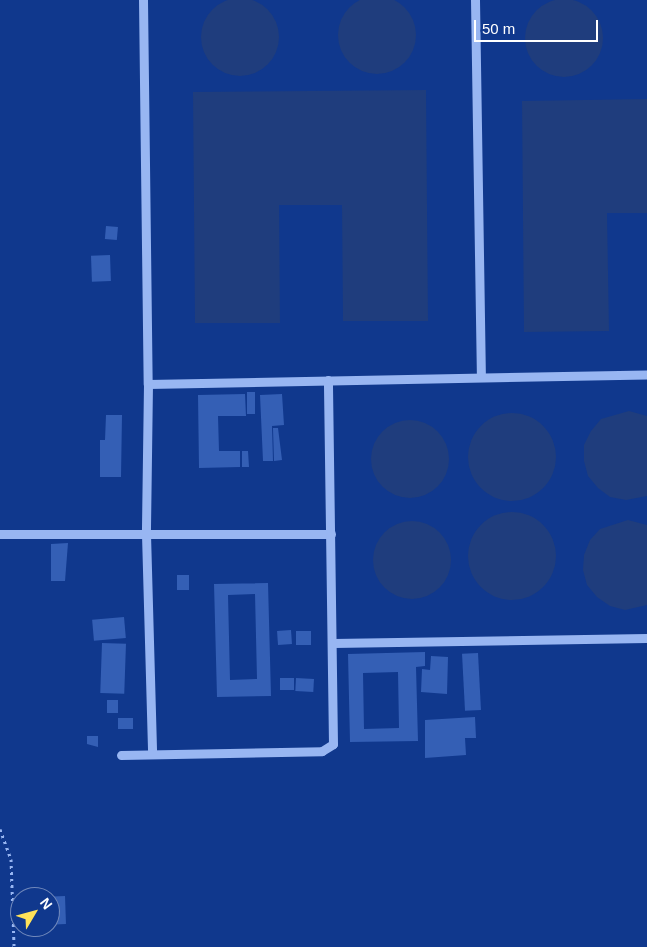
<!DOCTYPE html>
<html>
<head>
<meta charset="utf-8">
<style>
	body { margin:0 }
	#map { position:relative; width:647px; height:947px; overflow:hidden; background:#10388d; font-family:Helvetica,sans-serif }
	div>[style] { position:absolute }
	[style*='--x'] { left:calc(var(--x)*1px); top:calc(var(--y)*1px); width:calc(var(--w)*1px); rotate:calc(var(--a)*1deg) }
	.water>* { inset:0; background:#1f3d7d }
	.round { border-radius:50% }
	.building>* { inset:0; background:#345fb5; transform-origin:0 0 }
	.path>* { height:3px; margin-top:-1.5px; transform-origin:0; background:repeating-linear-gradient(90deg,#98b6f2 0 2.5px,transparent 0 6.5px) }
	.minor>* { height:9px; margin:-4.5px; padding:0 4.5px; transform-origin:4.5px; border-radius:4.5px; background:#98b6f2 }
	span { translate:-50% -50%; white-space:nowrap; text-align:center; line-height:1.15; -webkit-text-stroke:4.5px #10388d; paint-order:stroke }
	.north { position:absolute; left:10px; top:887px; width:50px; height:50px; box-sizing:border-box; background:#10388d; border:1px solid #7088bb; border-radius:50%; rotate:53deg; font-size:14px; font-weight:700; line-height:20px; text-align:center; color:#fff }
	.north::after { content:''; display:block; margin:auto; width:18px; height:22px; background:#ffe259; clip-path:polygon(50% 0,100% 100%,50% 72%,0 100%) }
	.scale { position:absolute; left:474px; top:20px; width:124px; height:22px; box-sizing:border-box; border:2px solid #fff; border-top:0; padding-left:6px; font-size:15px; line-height:18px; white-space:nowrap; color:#fff; -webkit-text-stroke:4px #10388d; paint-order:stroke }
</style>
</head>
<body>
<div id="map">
	<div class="water">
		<i class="round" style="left:338px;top:-4px;width:78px;height:78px"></i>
		<i class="round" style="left:201px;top:-2px;width:78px;height:78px"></i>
		<i class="round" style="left:525px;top:-1px;width:78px;height:78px"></i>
		<i style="clip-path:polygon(426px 90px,428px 321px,343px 321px,342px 205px,279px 205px,280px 323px,195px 323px,193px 92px)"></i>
		<i style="clip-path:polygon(647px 99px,647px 213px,607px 213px,609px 331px,524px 332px,522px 101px)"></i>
		<i style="clip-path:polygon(629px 411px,647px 416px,647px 496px,626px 500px,610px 497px,598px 488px,588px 476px,584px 461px,584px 445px,591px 431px,601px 419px)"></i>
		<i class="round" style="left:468px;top:413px;width:88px;height:88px"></i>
		<i class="round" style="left:371px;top:420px;width:78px;height:78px"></i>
		<i class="round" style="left:468px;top:512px;width:88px;height:88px"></i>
		<i style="clip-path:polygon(628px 520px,647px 525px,647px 605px,625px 610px,610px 606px,597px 597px,587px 585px,583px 570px,584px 555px,590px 540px,600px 529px)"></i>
		<i class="round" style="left:373px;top:521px;width:78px;height:78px"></i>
	</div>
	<div class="building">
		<i style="left:106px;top:226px;width:12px;height:13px;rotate:5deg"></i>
		<i style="left:110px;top:255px;width:26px;height:19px;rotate:88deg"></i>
		<i style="left:247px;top:392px;width:8px;height:22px"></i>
		<i style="clip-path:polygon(245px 394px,246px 416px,218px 416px,219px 451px,240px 451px,240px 467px,199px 468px,198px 395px)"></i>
		<i style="clip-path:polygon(282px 394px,284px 425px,272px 426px,273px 461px,263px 461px,260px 395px)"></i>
		<i style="clip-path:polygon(106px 415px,122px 415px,121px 477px,100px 477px,100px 440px,105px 440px)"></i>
		<i style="clip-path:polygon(273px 428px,278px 428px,282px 460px,274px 461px)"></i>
		<i style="clip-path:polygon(242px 451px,248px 451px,249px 467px,242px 467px)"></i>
		<i style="clip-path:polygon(68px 543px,65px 581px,51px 581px,51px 544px)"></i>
		<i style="left:177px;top:575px;width:12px;height:15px"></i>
		<i style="clip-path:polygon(evenodd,268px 583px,271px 696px,217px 697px,214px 584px,268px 583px,255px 594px,257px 679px,230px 680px,228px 595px,255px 594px)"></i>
		<i style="left:124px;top:617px;width:21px;height:32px;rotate:85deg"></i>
		<i style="left:291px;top:630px;width:14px;height:14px;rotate:86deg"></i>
		<i style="left:311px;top:631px;width:14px;height:15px;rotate:90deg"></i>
		<i style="left:102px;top:643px;width:24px;height:50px;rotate:2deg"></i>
		<i style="clip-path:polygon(evenodd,425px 652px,425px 666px,416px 667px,418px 741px,350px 742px,348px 654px,425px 652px,398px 672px,399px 728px,364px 729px,363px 673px,398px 672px)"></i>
		<i style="left:478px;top:653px;width:57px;height:16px;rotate:87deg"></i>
		<i style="clip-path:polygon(431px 656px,448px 657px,447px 694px,421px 692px,422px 669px,430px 670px)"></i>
		<i style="left:280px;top:678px;width:14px;height:12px"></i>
		<i style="left:296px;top:678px;width:18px;height:13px;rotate:3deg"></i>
		<i style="left:107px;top:700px;width:11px;height:13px"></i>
		<i style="clip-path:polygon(475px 717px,476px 738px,465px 738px,466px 755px,425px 758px,425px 720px)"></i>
		<i style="left:133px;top:718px;width:11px;height:15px;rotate:90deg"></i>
		<i style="clip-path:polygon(87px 736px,98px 736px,98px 747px,87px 744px)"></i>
		<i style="left:65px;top:896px;width:28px;height:12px;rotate:88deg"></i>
	</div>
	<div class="path">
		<i style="--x:0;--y:829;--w:32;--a:70"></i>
		<i style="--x:11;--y:859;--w:88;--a:88"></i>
	</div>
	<div class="minor">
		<i style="--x:143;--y:0;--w:384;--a:89.3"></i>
		<i style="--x:148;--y:384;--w:150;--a:90.8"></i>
		<i style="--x:146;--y:534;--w:220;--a:88.4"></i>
		<i style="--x:475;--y:0;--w:377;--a:89.1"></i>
		<i style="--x:148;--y:384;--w:499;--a:-1.1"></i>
		<i style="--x:0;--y:534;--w:331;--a:0"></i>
		<i style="--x:333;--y:643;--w:314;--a:-0.9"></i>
		<i style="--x:121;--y:755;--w:201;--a:-1.1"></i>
		<i style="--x:322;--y:751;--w:13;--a:-32"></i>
		<i style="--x:333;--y:744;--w:364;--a:-90.8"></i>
	</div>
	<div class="north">N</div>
	<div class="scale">50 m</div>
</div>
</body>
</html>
